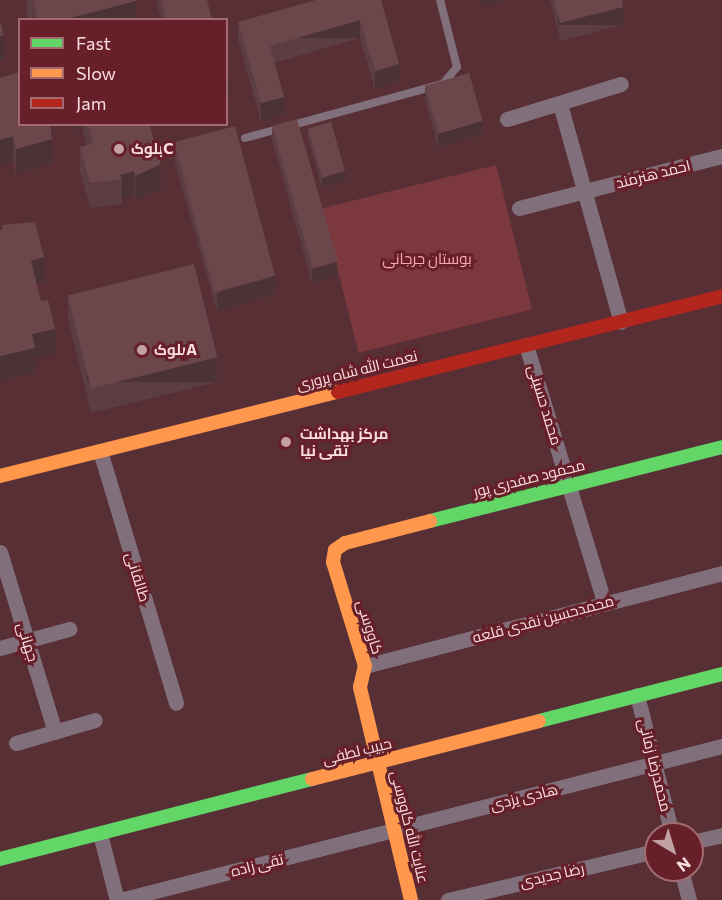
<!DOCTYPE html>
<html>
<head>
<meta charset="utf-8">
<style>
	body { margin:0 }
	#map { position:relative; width:722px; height:900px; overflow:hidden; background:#572f35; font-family:Commissioner,Cairo,sans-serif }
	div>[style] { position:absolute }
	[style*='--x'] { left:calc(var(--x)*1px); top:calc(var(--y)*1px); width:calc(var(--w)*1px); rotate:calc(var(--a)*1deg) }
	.green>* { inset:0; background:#7b393f; transform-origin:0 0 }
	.lane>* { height:8px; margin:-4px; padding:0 4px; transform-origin:4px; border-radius:4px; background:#81707b }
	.street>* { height:15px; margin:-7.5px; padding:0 7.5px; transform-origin:7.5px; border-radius:7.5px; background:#81707b }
	.fast>* { height:14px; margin:-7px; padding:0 7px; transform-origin:7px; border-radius:7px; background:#63d668 }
	.slow>* { height:14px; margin:-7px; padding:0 7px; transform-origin:7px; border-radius:7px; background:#ff974d }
	.jam>* { height:14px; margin:-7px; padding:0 7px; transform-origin:7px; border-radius:7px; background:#b3261e }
	.wall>* { inset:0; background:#5c3d41; transform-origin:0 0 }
	.shaded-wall>* { inset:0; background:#4b3235; transform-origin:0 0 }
	.building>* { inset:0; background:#6b474c; transform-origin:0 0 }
	.dots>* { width:16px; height:16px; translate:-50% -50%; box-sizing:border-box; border:3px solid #671f29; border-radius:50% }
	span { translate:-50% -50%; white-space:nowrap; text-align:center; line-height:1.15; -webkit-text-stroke:6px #671f29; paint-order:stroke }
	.poi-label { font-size:15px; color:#fadedf; font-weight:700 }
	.left { translate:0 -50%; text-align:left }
	.street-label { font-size:15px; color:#fadedf }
	.park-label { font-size:15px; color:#faabaf }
	.legend { position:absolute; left:18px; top:18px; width:210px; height:108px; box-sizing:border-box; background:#671f29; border:2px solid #a26b72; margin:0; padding:8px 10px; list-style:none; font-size:18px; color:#fadedf }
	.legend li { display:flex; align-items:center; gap:12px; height:30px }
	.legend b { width:30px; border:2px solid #a26b72 }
	.north { position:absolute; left:644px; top:822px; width:60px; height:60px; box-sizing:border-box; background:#671f29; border:2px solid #a26b72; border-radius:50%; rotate:142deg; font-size:16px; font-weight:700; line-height:24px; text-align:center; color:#fadedf }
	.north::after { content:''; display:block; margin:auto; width:21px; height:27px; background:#c1a1a4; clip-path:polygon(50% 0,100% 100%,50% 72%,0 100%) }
</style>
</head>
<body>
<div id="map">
	<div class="green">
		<i style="left:496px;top:165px;width:149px;height:179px;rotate:76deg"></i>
	</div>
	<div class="lane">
		<i style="--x:245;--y:138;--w:205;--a:-15.3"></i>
		<i style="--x:443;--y:84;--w:22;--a:-51"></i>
		<i style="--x:457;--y:67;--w:69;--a:-104.2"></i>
	</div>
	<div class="street">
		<i style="--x:560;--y:104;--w:226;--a:74.4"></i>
		<i style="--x:507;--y:119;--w:119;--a:-17.1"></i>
		<i style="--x:519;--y:208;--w:210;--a:-14.4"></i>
		<i style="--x:526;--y:345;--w:269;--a:73.1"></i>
		<i style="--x:100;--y:451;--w:263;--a:73.2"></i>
		<i style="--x:0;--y:552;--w:188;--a:73"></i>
		<i style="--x:0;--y:648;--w:72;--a:-15.4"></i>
		<i style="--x:365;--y:666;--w:369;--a:-14.6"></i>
		<i style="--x:637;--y:695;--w:143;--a:75.9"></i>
		<i style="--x:16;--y:743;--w:82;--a:-16.2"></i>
		<i style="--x:100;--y:834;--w:68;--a:75.6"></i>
		<i style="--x:692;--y:842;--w:31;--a:-13"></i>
		<i style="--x:681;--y:870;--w:31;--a:75"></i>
		<i style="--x:120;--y:900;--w:621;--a:-14.35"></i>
		<i style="--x:448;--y:900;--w:214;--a:-13.3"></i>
	</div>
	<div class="fast">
		<i style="--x:430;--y:521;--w:301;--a:-14.2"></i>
		<i style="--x:539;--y:721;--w:189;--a:-14.4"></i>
		<i style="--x:0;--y:859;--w:322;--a:-14.4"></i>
	</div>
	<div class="slow">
		<i style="--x:0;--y:476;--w:348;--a:-14"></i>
		<i style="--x:312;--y:779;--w:234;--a:-14.3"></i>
		<i style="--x:411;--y:900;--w:219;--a:-103.5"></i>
		<i style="--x:360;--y:687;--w:22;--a:-77"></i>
		<i style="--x:365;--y:666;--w:109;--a:-107.1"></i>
		<i style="--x:333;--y:562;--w:12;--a:-81"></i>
		<i style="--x:335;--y:550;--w:12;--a:-35"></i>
		<i style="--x:345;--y:543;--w:88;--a:-14.5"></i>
	</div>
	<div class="jam">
		<i style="--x:338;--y:392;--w:396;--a:-14"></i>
	</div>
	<div class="wall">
		<i style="left:27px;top:0;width:109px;height:21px"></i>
		<i style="clip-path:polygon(156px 0,207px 0,212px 20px,161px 20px)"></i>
		<i style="clip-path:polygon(381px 0,399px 82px,375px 89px,360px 38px,274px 63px,284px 114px,261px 121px,238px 40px,238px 22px)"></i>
		<i style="clip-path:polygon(550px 0,622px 0,623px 25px,560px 41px)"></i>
		<i style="clip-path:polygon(0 78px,52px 163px,16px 174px,13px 161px,0 165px)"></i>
		<i style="clip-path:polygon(425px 85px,483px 134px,438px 147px,425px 99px)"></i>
		<i style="clip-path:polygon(74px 124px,149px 124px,161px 189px,135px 200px,134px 196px,122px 199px,122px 204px,90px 208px,80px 172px,80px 147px,87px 145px,82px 128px,76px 130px)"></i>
		<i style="clip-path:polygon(272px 127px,337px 276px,312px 283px,272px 140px)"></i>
		<i style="clip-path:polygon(308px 128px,345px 181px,322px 187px,308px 138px)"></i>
		<i style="clip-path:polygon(175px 145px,275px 294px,217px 311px,175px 163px)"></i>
		<i style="clip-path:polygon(68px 295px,217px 382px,91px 413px,68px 319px)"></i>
	</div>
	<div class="shaded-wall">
		<i style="clip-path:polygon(481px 0,506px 0,481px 6px)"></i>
		<i style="clip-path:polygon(136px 1px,136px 20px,62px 20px)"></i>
		<i style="left:623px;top:7px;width:18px;height:65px;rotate:90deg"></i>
		<i style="left:360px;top:20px;width:18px;height:94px;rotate:90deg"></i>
		<i style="left:4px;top:35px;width:25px;height:4px;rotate:90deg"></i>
		<i style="clip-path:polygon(399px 64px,399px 82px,375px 89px,375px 71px)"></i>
		<i style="left:229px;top:80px;width:18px;height:3px;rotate:90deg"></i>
		<i style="clip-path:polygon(284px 97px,284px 114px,261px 121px,261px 103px)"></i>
		<i style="clip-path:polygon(483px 121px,483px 134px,438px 147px,438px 133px)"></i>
		<i style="clip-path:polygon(76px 124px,82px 124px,82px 128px,76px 130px)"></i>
		<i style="clip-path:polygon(13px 136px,13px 161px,0 165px,0 140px)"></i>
		<i style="clip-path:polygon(52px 139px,52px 163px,16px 174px,16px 149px)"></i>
		<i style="clip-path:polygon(161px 164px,161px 189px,135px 200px,135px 176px)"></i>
		<i style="clip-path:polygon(134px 171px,134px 196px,122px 199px,122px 179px,120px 175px)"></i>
		<i style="clip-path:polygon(345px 171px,345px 181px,322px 187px,322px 177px)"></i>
		<i style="clip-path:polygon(44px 257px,44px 282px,31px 285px,31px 261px)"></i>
		<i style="clip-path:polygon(337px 262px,337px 276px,312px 283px,312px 269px)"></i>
		<i style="clip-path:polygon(275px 276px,275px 294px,217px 311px,217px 293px)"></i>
		<i style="clip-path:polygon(55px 329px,55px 354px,35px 358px,35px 372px,0 381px,0 356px,32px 334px)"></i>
		<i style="left:217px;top:357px;width:25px;height:130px;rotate:90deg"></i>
	</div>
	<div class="building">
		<i style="clip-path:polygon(33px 0,136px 0,136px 1px,62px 20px,38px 20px)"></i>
		<i style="clip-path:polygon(161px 0,207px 0,212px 20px,166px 20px)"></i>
		<i style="clip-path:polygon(316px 0,381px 0,399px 64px,375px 71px,360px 20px,270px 46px,284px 97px,261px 103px,238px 22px)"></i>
		<i style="clip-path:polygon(554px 0,622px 0,623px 7px,560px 23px)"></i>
		<i style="clip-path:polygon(0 21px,4px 35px,0 36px)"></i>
		<i style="clip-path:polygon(226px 70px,229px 80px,226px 81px)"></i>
		<i style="clip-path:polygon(20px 72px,20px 124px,50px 124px,52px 139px,16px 149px,13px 136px,0 140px,0 78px)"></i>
		<i style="left:469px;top:73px;width:50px;height:46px;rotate:74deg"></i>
		<i style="left:297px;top:119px;width:148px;height:26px;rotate:74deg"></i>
		<i style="left:331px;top:122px;width:51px;height:24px;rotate:74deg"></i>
		<i style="clip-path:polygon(88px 124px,149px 124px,161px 164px,135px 176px,134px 171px,120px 175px,122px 179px,90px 183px,80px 147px,93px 144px)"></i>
		<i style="left:235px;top:126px;width:155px;height:63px;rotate:75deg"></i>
		<i style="clip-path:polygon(35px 222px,44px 257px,31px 261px,41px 301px,48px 300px,55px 329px,32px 334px,35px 348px,0 356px,0 230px,3px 229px,2px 225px)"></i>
		<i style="left:194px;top:264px;width:96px;height:130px;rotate:76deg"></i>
	</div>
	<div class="dots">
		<i style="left:119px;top:149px;background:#c1a1a4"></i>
		<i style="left:142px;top:350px;background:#c1a1a4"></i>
		<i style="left:286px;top:442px;background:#c1a1a4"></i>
	</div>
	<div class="poi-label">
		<span class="left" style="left:131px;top:149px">بلوکC</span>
		<span class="left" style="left:154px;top:350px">بلوکA</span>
		<span class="left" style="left:300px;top:442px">مرکز بهداشت<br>تقی نیا</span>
	</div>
	<div class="street-label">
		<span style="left:653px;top:174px;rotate:-14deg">احمد هنرمند</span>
		<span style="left:357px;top:370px;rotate:-14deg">نعمت الله شاه پروری</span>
		<span style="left:545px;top:405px;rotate:73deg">محمد حسینی</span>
		<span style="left:529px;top:478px;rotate:-14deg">محمود صفدری پور</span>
		<span style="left:138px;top:577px;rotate:73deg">طالقانی</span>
		<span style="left:543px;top:619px;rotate:-15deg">محمدحسین نقدی قلعه</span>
		<span style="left:370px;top:627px;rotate:73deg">کاووسی</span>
		<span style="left:28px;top:642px;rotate:73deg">جهانی</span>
		<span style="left:357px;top:751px;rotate:-14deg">حبیب لطفی</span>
		<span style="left:655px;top:765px;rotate:76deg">محمدرضا زمانی</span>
		<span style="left:524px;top:797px;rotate:-14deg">هادی یزدی</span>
		<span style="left:410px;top:827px;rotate:76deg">عنایت‌ الله کاووسی</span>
		<span style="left:257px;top:865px;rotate:-14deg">تقی زاده</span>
		<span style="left:552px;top:875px;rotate:-13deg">رضا جدیدی</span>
	</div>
	<div class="park-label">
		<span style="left:427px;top:259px">بوستان جرجانی</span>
	</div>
	<ul class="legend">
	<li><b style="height:8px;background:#63d668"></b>Fast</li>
	<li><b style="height:8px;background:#ff974d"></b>Slow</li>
	<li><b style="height:8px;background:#b3261e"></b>Jam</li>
	</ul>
	<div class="north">N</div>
</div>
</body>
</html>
